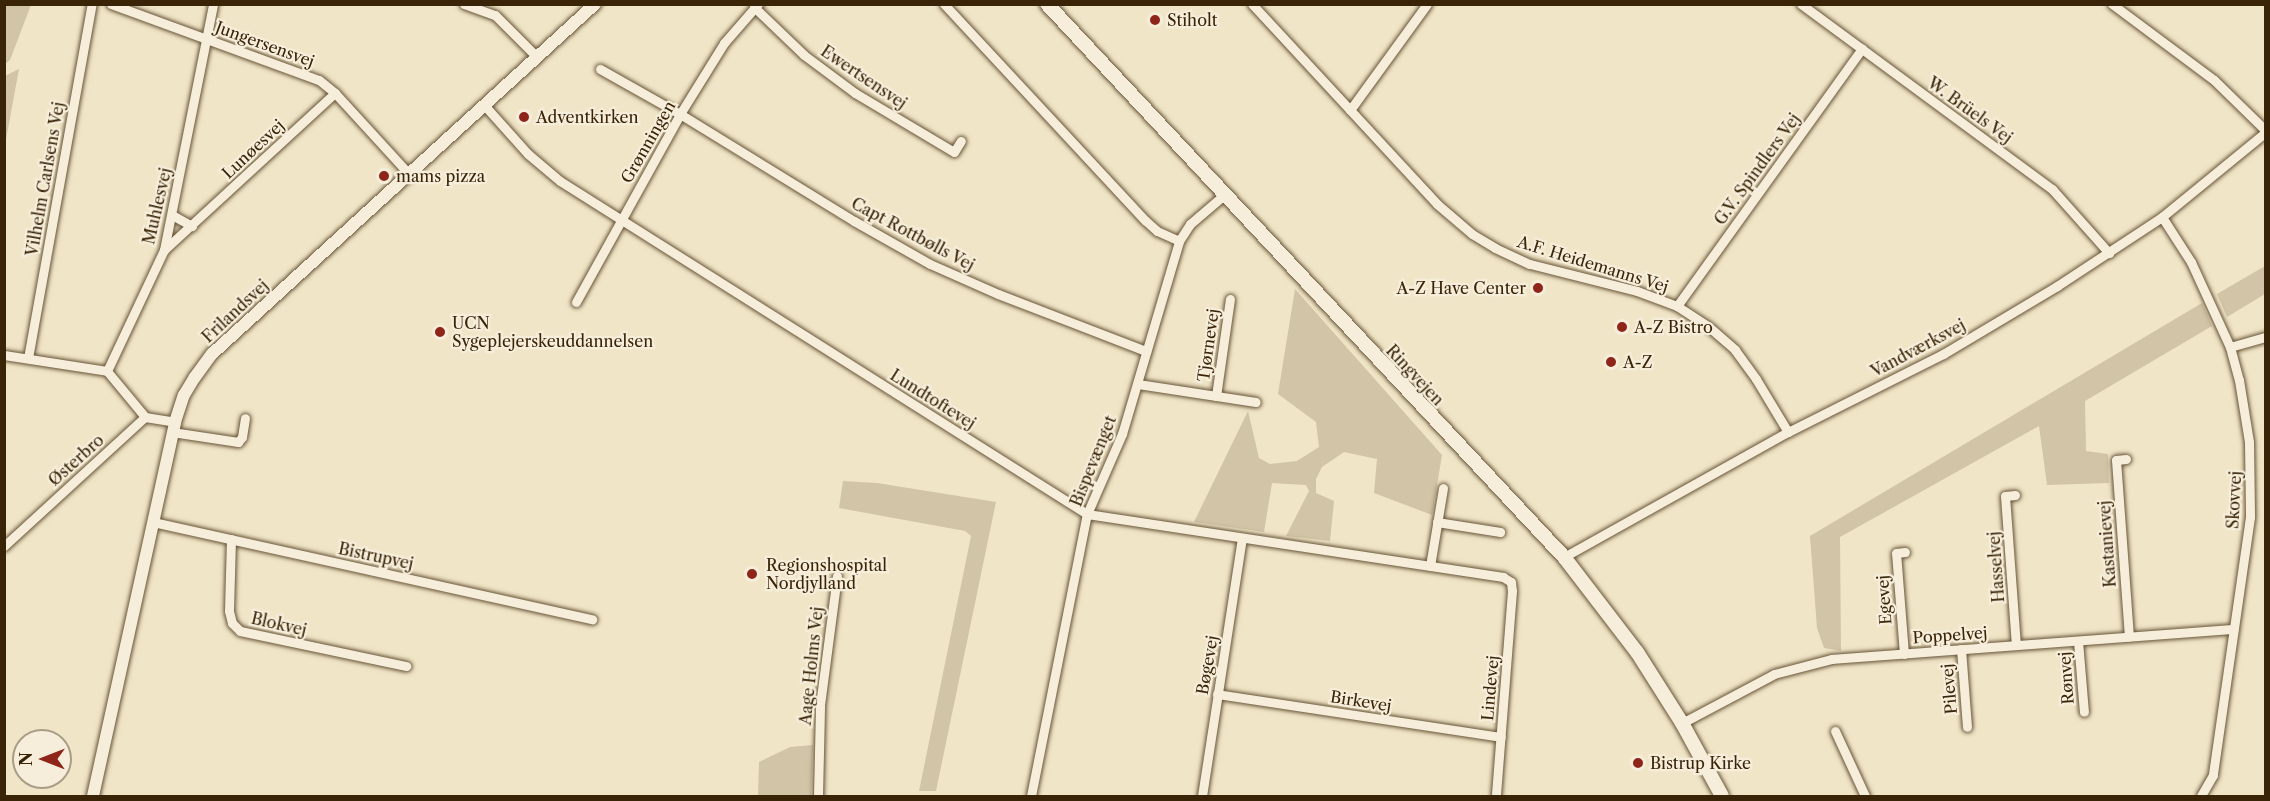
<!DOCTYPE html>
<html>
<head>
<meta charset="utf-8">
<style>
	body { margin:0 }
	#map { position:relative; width:2270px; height:801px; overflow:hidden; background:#f1e5c7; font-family:"Libre Caslon Text",serif }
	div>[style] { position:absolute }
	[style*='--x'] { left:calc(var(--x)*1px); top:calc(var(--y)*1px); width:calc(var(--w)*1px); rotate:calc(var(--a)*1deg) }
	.green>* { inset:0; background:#d2c4a6 }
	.roads { filter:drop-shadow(0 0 2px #675437) drop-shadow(0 0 2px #675437) }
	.minor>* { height:9px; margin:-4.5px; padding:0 4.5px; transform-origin:4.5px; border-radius:4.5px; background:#f6eedb }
	.tertiary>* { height:12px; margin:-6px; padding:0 6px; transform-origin:6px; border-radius:6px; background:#f6eedb }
	.secondary>* { height:14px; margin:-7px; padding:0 7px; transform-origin:7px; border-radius:7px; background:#f6eedb }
	.dots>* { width:16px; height:16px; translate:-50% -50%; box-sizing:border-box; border:3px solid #f6eedb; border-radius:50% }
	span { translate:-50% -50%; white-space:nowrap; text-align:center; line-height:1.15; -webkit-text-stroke:4.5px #f6eedb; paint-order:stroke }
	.poi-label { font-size:16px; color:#392407 }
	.left { translate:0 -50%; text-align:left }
	.right { translate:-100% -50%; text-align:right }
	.street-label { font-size:16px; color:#392407 }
	.frame { position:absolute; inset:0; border:6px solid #392407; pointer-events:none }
	.north { position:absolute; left:12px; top:729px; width:60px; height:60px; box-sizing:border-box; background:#f6eedb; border:2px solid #aa9d86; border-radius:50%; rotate:270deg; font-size:16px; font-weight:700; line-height:24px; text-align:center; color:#392407 }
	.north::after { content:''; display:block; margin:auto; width:21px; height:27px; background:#8f2418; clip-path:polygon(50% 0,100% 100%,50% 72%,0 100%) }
</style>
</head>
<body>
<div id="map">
	<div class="green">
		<i style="clip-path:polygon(5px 4px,31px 5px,10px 60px,5px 64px)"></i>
		<i style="clip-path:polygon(19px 69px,5px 145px,5px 76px)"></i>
		<i style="clip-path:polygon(2265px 266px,2265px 294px,2227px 317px,2217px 294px)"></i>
		<i style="clip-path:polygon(1295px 289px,1442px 455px,1432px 515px,1374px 493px,1377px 459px,1344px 452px,1322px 467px,1316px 479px,1316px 493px,1334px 501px,1330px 541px,1286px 536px,1309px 491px,1306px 485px,1272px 483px,1264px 532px,1194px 522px,1248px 411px,1259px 458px,1270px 464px,1297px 461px,1319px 447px,1316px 422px,1278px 394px)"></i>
		<i style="clip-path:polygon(2202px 303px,2212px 326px,2085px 401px,2086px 451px,2108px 454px,2109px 483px,2047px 485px,2039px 426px,1840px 537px,1841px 651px,1824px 648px,1817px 628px,1810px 536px)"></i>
		<i style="clip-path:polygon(843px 481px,877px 483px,996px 502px,936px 791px,919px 791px,971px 536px,965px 531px,839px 508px)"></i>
		<i style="clip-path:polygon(813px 745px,811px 796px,758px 796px,759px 762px,790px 747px)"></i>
	</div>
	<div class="roads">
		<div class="minor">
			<i style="--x:111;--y:4;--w:221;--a:20.1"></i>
			<i style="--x:319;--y:80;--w:21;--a:39"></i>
			<i style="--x:335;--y:93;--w:110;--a:47.6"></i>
			<i style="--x:464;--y:4;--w:33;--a:20"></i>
			<i style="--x:495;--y:15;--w:59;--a:45"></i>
			<i style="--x:944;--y:4;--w:296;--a:47.1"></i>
			<i style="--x:1146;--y:221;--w:15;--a:42"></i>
			<i style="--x:1157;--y:231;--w:24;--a:24"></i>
			<i style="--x:1252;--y:4;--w:272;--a:47.2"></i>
			<i style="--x:1437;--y:204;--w:46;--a:40.6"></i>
			<i style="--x:1472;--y:234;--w:27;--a:31"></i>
			<i style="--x:1495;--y:248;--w:38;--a:25"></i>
			<i style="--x:1530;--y:264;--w:110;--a:14.2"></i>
			<i style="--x:1637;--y:291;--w:43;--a:20.6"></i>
			<i style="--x:1677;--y:306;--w:38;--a:33"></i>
			<i style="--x:1709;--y:327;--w:35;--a:41"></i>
			<i style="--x:1735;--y:350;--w:36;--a:54"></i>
			<i style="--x:1756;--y:379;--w:62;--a:58.9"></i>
			<i style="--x:1801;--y:4;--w:312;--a:36.4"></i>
			<i style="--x:2052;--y:189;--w:86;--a:48.3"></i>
			<i style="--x:2112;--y:4;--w:127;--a:36.7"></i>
			<i style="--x:2214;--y:80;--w:73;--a:44.4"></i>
			<i style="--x:754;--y:7;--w:69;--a:43.8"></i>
			<i style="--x:804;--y:55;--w:64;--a:36.7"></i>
			<i style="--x:855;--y:93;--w:115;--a:30.8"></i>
			<i style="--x:954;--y:152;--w:13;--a:-58"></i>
			<i style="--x:600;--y:69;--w:92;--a:29.4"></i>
			<i style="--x:680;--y:114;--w:204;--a:31.6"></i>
			<i style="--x:854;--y:221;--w:87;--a:29.5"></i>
			<i style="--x:930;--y:264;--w:74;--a:23.8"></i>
			<i style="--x:998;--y:294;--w:159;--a:21.1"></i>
			<i style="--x:485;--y:106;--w:64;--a:48.1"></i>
			<i style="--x:528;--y:154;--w:42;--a:40.2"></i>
			<i style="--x:560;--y:181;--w:623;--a:32.29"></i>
			<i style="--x:1087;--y:514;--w:421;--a:8.6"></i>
			<i style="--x:1503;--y:577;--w:9;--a:32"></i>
			<i style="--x:1511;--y:582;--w:9;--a:84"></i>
			<i style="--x:1512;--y:591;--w:206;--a:94.5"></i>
			<i style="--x:1350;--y:110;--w:131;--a:-54"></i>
			<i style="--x:172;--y:215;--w:23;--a:29"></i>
			<i style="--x:2162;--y:217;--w:54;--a:57.2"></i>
			<i style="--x:2191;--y:262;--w:94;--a:65.4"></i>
			<i style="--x:2230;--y:347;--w:34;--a:75"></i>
			<i style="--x:2239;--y:380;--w:63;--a:80.8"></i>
			<i style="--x:2249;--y:442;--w:75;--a:89.2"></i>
			<i style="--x:2250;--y:517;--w:261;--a:98.2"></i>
			<i style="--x:2213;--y:775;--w:24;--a:120"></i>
			<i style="--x:164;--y:250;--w:232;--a:-42.6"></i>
			<i style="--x:576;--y:302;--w:215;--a:-61"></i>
			<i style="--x:680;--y:114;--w:84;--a:-58.2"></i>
			<i style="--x:724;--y:43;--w:52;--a:-48.9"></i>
			<i style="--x:1677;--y:306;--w:317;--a:-54.3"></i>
			<i style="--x:2230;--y:347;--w:37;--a:-16"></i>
			<i style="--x:4;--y:355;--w:104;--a:8.8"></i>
			<i style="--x:107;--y:371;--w:60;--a:50.4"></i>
			<i style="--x:28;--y:358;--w:360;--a:-79.8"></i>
			<i style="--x:107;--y:371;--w:134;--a:-64.8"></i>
			<i style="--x:164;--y:250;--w:251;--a:-78.7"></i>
			<i style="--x:1138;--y:384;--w:119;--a:8.7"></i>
			<i style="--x:1216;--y:396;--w:98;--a:-81.8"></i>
			<i style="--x:172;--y:432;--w:67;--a:8.6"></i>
			<i style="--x:238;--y:442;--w:6;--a:-51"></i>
			<i style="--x:242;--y:437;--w:19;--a:-81"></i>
			<i style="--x:2126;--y:459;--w:10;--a:174"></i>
			<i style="--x:2116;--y:460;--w:177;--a:85.8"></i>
			<i style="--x:2015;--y:495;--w:10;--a:174"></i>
			<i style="--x:2005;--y:496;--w:149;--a:85.8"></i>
			<i style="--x:153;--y:522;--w:450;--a:12.5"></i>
			<i style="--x:1437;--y:522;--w:64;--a:9"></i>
			<i style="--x:231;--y:539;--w:72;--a:91.6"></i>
			<i style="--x:229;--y:611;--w:12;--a:76"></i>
			<i style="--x:232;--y:623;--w:11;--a:45"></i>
			<i style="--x:240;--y:631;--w:170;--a:11.9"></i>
			<i style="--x:4;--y:546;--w:191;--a:-42.5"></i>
			<i style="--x:145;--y:417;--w:30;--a:9"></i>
			<i style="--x:1564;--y:557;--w:257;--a:-29.2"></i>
			<i style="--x:1788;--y:432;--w:174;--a:-26.7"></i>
			<i style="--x:1943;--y:354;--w:133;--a:-30.8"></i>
			<i style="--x:2057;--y:286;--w:126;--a:-33.3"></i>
			<i style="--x:2162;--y:217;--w:134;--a:-39.3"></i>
			<i style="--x:1430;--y:566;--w:79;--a:-80.5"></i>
			<i style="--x:2078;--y:641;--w:71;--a:85.2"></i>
			<i style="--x:1961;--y:649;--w:78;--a:85.6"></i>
			<i style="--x:1904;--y:654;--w:101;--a:-94.5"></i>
			<i style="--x:1896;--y:553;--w:9;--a:-6"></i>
			<i style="--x:1217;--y:694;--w:287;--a:8.6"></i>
			<i style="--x:1682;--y:723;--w:104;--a:-28"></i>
			<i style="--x:1774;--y:674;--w:60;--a:-14.5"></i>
			<i style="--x:1832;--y:659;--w:403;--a:-4.3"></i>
			<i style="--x:1835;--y:731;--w:72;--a:65.2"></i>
			<i style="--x:818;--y:796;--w:91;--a:-88.7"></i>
			<i style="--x:820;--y:705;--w:130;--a:-82.5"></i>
			<i style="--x:1031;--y:796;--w:288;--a:-78.8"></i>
			<i style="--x:1087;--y:514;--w:87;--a:-66.4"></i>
			<i style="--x:1122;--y:434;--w:201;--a:-73.5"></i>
			<i style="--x:1179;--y:241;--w:20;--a:-57"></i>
			<i style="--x:1190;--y:224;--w:45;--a:-40.5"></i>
			<i style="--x:1202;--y:796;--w:260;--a:-81.2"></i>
		</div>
		<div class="tertiary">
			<i style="--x:93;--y:796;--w:383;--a:-77.6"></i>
			<i style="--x:175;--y:422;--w:28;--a:-72"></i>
			<i style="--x:184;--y:395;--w:21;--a:-59"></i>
			<i style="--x:195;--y:377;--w:29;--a:-54"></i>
			<i style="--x:212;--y:354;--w:519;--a:-42.42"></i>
		</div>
		<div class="secondary">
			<i style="--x:1047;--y:4;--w:757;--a:46.93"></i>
			<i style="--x:1564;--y:557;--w:120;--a:52.5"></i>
			<i style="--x:1637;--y:652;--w:84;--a:57.6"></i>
			<i style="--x:1682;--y:723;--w:83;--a:61.3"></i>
		</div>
	</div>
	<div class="dots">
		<i style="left:1155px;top:20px;background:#8f2418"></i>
		<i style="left:524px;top:117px;background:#8f2418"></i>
		<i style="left:384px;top:176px;background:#8f2418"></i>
		<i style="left:1538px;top:288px;background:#8f2418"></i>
		<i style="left:1622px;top:327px;background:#8f2418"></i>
		<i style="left:440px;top:332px;background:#8f2418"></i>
		<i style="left:1611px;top:362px;background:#8f2418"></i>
		<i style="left:752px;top:574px;background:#8f2418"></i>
		<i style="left:1638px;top:763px;background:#8f2418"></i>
	</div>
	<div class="poi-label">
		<span class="left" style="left:1167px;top:20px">Stiholt</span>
		<span class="left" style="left:536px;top:117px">Adventkirken</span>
		<span class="left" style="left:396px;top:176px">mams pizza</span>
		<span class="right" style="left:1526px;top:288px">A-Z Have Center</span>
		<span class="left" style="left:452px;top:332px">UCN<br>Sygeplejerskeuddannelsen</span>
		<span class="left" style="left:1634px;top:327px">A-Z Bistro</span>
		<span class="left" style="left:1623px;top:362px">A-Z</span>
		<span class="left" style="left:766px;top:574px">Regionshospital<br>Nordjylland</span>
		<span class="left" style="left:1650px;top:763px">Bistrup Kirke</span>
	</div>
	<div class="street-label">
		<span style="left:265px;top:44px;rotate:20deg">Jungersensvej</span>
		<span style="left:864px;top:77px;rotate:34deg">Ewertsensvej</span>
		<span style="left:1970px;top:110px;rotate:36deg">W. Brüels Vej</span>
		<span style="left:648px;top:142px;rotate:-60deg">Grønningen</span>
		<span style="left:253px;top:149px;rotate:-43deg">Lunøesvej</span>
		<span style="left:1757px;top:169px;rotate:-54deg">G.V. Spindlers Vej</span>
		<span style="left:45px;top:179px;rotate:-80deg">Vilhelm Carlsens Vej</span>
		<span style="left:157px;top:206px;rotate:-77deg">Muhlesvej</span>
		<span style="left:913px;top:234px;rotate:28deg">Capt Rottbølls Vej</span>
		<span style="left:1593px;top:264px;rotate:17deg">A.F. Heidemanns Vej</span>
		<span style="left:235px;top:311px;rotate:-43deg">Frilandsvej</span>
		<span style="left:1208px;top:345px;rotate:-82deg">Tjørnevej</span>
		<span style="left:1918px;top:348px;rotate:-28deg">Vandværksvej</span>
		<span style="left:1415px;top:375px;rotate:47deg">Ringvejen</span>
		<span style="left:933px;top:399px;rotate:32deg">Lundtoftevej</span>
		<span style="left:76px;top:460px;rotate:-42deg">Østerbro</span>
		<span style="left:1093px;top:461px;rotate:-68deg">Bispevænget</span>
		<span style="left:2234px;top:500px;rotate:-87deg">Skovvej</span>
		<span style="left:2107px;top:544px;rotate:-94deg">Kastanievej</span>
		<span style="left:376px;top:556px;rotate:12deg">Bistrupvej</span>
		<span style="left:1996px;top:567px;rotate:-94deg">Hasselvej</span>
		<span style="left:1884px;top:600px;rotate:-94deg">Egevej</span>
		<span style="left:279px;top:624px;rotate:13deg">Blokvej</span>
		<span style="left:1950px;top:635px;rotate:-4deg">Poppelvej</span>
		<span style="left:1207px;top:665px;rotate:-80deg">Bøgevej</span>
		<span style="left:811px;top:666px;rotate:-84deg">Aage Holms Vej</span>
		<span style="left:2066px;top:678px;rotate:-94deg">Rønvej</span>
		<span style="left:1490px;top:688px;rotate:-85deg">Lindevej</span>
		<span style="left:1949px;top:689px;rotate:-95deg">Pilevej</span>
		<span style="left:1361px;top:701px;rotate:9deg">Birkevej</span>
	</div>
	<div class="frame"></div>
	<div class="north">N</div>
</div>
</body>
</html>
